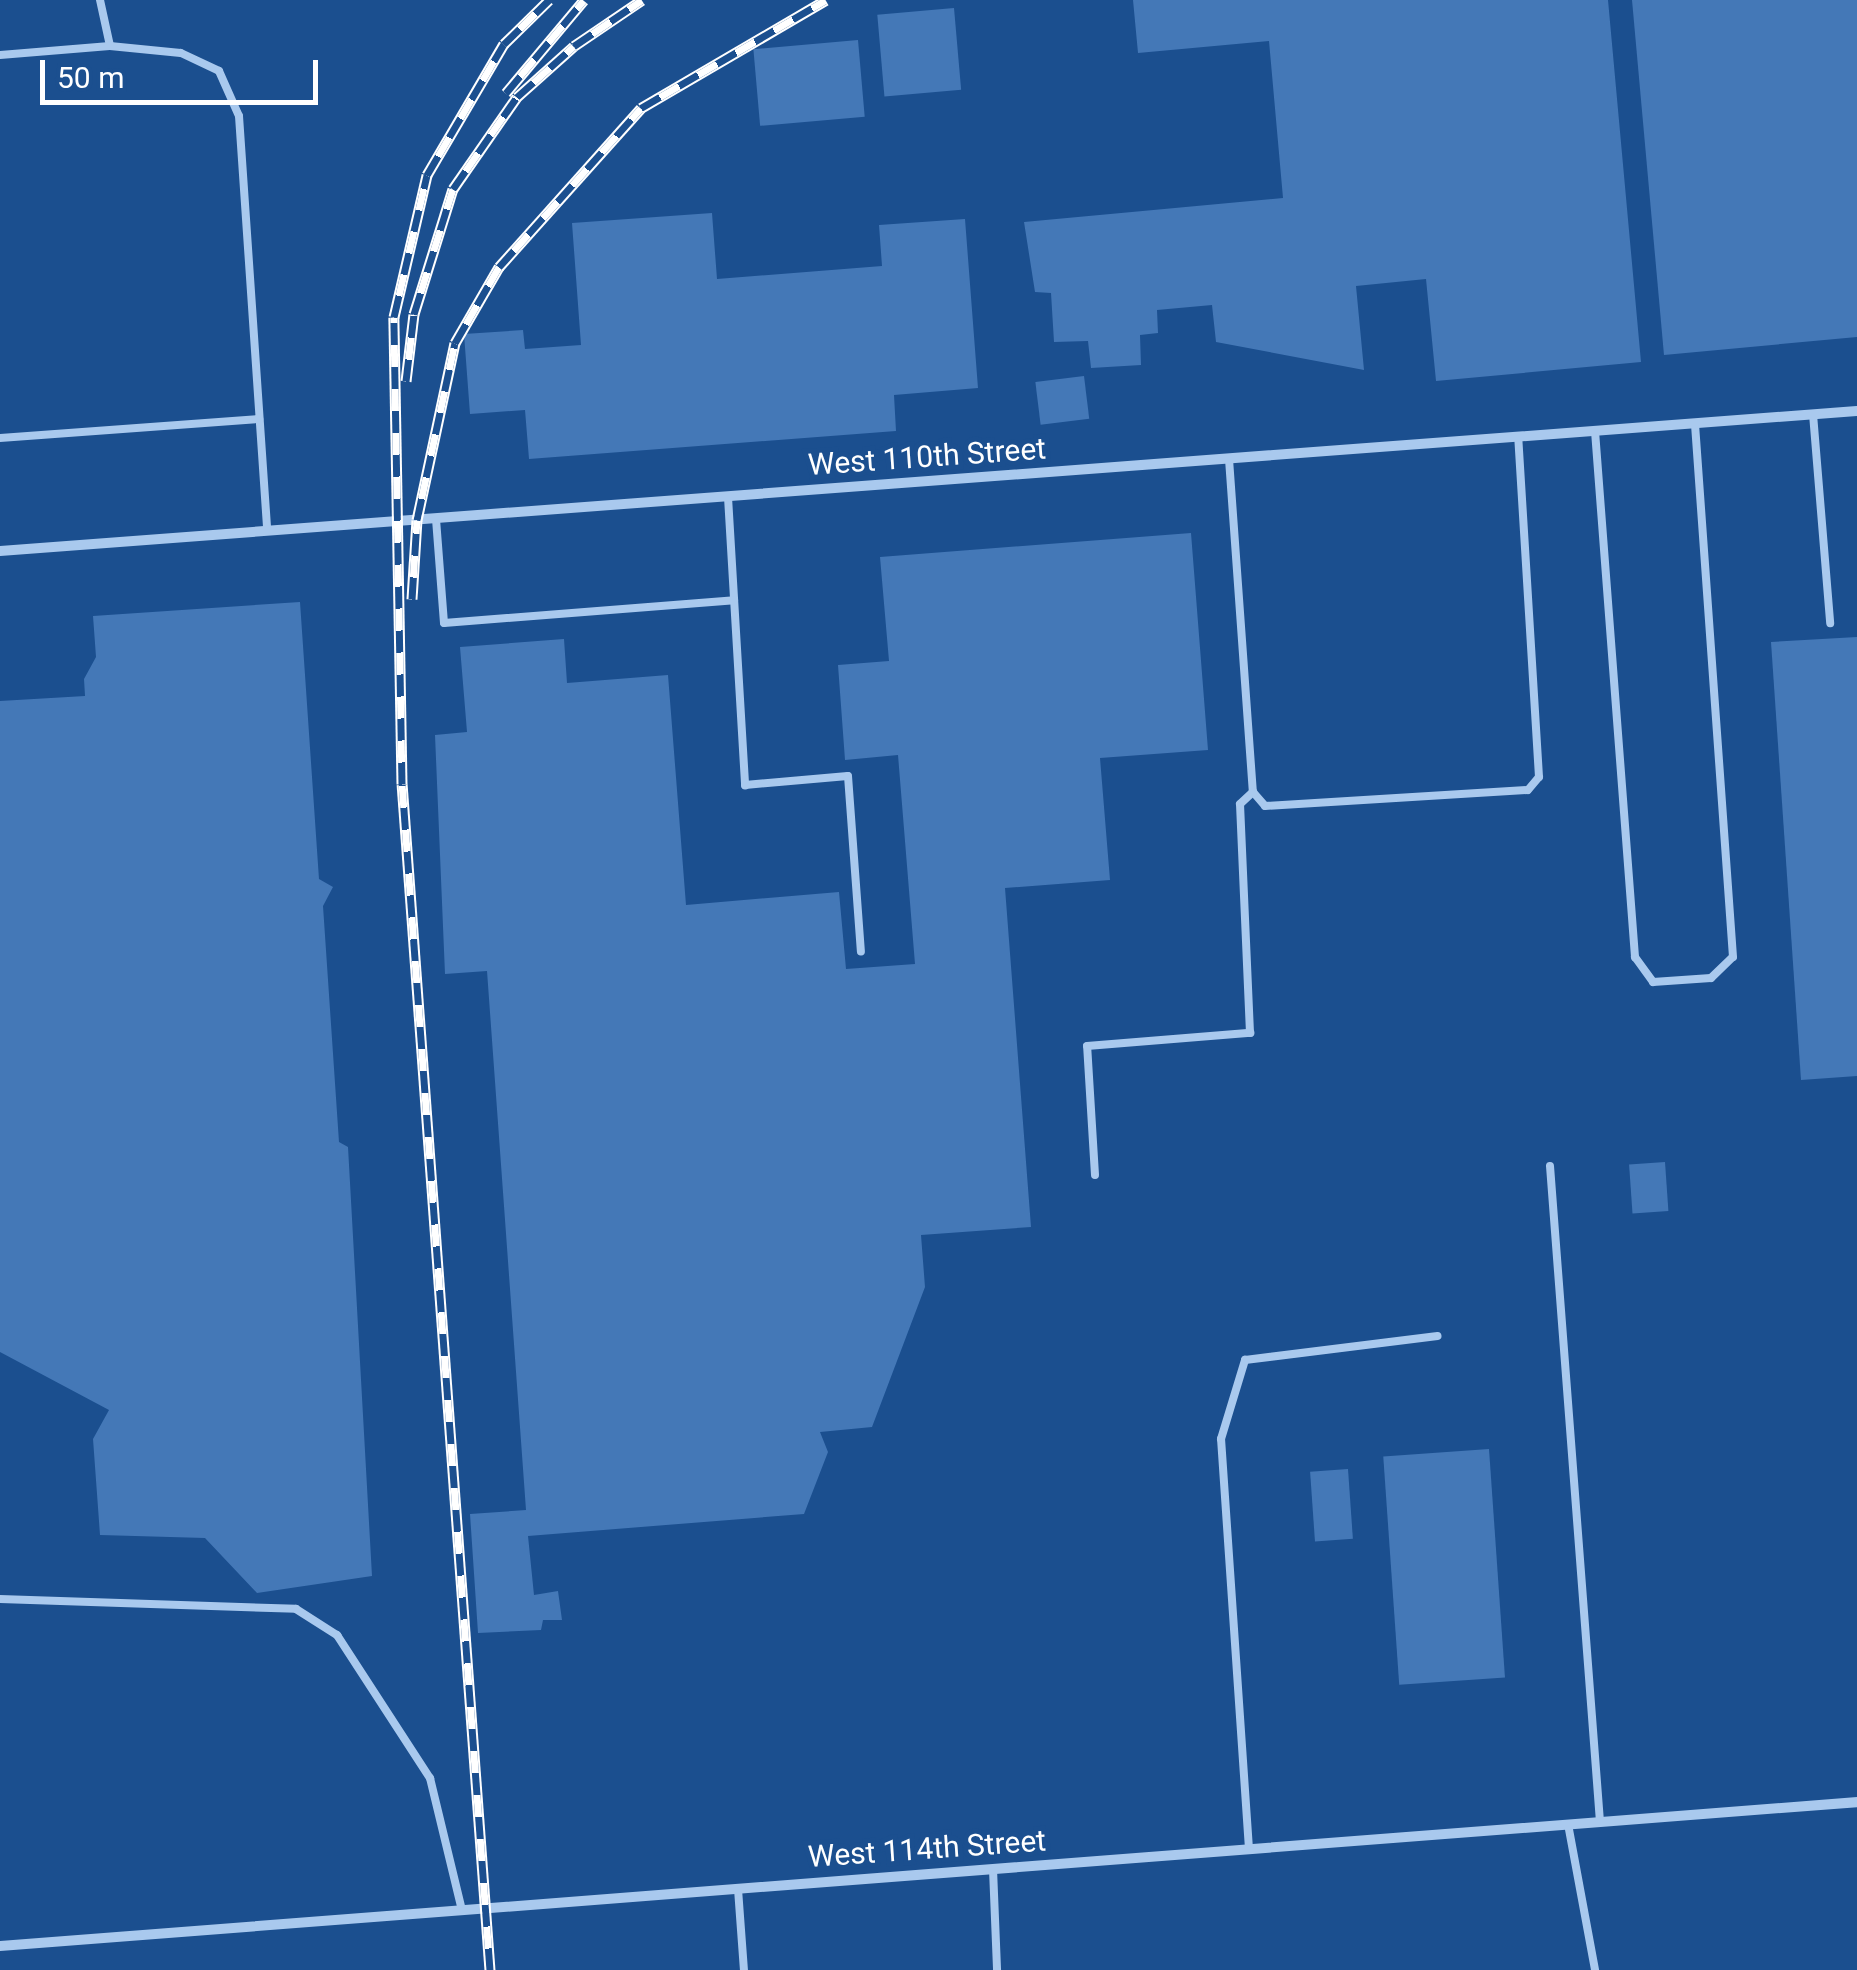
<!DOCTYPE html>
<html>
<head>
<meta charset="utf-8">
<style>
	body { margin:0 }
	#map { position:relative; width:1857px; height:1970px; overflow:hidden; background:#1b4f8f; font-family:Roboto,sans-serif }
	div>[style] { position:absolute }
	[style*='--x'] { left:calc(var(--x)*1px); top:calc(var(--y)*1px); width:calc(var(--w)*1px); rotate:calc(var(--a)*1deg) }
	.building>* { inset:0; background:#4478b7; transform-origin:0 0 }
	.service>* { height:8px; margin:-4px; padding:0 4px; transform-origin:4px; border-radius:4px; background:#a9c9ee }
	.minor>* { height:10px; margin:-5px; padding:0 5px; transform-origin:5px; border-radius:5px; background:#a9c9ee }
	.rail>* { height:11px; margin-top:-5.5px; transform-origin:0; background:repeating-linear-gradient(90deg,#1b4f8f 0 22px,#fff 0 44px); box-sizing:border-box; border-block:2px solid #fff }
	span { translate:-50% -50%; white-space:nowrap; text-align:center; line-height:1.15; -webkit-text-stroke:10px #1b4f8f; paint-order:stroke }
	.street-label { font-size:30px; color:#fff }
	.scale { position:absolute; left:40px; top:60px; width:278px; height:45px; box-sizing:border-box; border:5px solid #fff; border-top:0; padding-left:12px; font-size:30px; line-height:35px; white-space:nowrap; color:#fff; -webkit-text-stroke:8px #1b4f8f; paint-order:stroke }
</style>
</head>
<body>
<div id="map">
	<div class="building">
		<i style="clip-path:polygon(1133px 0,1608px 0,1641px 362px,1436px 381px,1426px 279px,1356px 286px,1364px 370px,1216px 342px,1212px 305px,1157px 310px,1158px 333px,1140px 335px,1141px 365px,1091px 368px,1088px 341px,1054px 342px,1051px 293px,1035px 292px,1024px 222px,1283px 198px,1269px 41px,1138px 53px)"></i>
		<i style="clip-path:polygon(1632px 0,1857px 0,1857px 337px,1664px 355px)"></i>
		<i style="left:954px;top:8px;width:82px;height:77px;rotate:85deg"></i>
		<i style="left:858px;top:40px;width:77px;height:105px;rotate:85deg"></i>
		<i style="clip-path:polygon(712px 213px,717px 279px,882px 266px,879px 225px,965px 219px,978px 388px,894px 395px,896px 431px,529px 459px,525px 410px,470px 414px,464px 334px,523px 330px,525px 349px,581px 345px,572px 223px)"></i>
		<i style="left:1084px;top:376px;width:43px;height:49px;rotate:83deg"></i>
		<i style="clip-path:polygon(1191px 533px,1208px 750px,1100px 758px,1110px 880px,1005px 888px,1031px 1227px,921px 1235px,925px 1287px,872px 1427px,820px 1432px,828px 1452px,804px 1514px,528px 1536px,534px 1595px,558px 1591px,562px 1620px,543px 1620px,541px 1630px,478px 1633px,470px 1514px,526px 1510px,487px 971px,445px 974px,435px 735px,467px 732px,460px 647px,564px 639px,567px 683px,668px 675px,686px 905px,839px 892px,846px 969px,915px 964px,898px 755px,845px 760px,838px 665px,889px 661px,880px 557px)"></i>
		<i style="clip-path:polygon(300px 602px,319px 879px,333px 887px,323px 906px,339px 1142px,348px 1147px,372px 1576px,257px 1593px,205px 1538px,100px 1535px,93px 1439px,109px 1410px,0 1352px,0 701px,85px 696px,84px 679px,96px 657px,93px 616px)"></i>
		<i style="clip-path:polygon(1857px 637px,1857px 1076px,1801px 1080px,1771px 642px)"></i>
		<i style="left:1665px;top:1162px;width:49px;height:36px;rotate:86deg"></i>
		<i style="left:1489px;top:1449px;width:229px;height:106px;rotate:86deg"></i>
		<i style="left:1348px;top:1469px;width:70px;height:38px;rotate:86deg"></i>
	</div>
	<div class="service">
		<i style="--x:100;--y:0;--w:47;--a:77.7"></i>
		<i style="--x:0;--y:55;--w:110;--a:-4.7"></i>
		<i style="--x:110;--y:46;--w:71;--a:5.6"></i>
		<i style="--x:181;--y:53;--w:42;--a:25.3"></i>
		<i style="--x:219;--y:71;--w:49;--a:66"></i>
		<i style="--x:239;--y:116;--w:416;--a:86.1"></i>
		<i style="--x:1813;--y:414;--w:210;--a:85.3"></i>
		<i style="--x:1595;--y:431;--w:528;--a:85.65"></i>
		<i style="--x:1635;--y:957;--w:31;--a:54"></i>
		<i style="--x:1653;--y:982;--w:58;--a:-3.9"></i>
		<i style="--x:1711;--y:978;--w:30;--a:-44"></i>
		<i style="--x:1733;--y:957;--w:534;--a:-94.08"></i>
		<i style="--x:0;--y:438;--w:260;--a:-4.2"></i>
		<i style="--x:1229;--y:459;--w:334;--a:85.9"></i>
		<i style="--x:1253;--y:792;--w:18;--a:49"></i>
		<i style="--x:1265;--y:806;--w:263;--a:-3.5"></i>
		<i style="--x:1528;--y:790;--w:17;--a:-50"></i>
		<i style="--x:1539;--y:777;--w:341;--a:-93.5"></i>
		<i style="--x:728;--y:497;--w:289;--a:86.6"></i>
		<i style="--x:745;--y:785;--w:103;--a:-5"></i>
		<i style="--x:848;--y:776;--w:176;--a:85.8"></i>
		<i style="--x:436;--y:519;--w:104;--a:85.6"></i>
		<i style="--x:444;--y:623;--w:291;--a:-4.5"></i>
		<i style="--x:1550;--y:1166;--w:658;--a:85.64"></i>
		<i style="--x:1095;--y:1175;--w:129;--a:-93.5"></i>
		<i style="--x:1087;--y:1046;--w:164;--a:-4.6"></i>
		<i style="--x:1250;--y:1033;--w:229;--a:-92.5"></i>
		<i style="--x:1240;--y:804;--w:18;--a:-43"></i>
		<i style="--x:0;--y:1599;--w:296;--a:1.9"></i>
		<i style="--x:296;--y:1609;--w:49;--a:32.4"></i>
		<i style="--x:337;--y:1635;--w:171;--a:57"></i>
		<i style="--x:430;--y:1778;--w:136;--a:76.4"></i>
		<i style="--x:1568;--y:1824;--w:148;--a:79.5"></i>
		<i style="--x:1249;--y:1849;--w:411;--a:-93.9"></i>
		<i style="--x:1221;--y:1439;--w:83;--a:-73.1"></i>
		<i style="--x:1245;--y:1360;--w:194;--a:-7.1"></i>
		<i style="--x:993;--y:1869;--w:101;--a:87.7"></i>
		<i style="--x:738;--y:1889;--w:81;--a:85.8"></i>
	</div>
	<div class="minor">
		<i style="--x:0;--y:551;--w:1862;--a:-4.31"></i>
		<i style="--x:0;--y:1946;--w:1863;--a:-4.43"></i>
	</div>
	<div class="rail">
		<i style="--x:506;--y:93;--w:121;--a:-50"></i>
		<i style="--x:406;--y:381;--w:67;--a:-83.2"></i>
		<i style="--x:414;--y:314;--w:131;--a:-72.7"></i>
		<i style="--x:453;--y:189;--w:112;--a:-55.2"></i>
		<i style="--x:517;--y:97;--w:76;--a:-41.8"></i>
		<i style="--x:574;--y:46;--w:82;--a:-34.1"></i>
		<i style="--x:412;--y:599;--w:79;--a:-86.4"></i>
		<i style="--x:417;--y:520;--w:181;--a:-77.9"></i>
		<i style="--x:455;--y:343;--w:88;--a:-59.9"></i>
		<i style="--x:499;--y:267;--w:213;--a:-48.2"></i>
		<i style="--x:641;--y:108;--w:214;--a:-30.3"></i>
		<i style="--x:490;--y:1970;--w:1189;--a:-94.24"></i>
		<i style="--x:402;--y:784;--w:467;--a:-91"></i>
		<i style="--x:394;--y:317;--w:146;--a:-76.9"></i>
		<i style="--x:427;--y:175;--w:152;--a:-59.6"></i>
		<i style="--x:504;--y:44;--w:63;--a:-44.4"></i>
	</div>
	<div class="street-label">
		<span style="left:927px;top:457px;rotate:-4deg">West 110th Street</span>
		<span style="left:927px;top:1849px;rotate:-4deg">West 114th Street</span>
	</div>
	<div class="scale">50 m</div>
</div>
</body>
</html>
